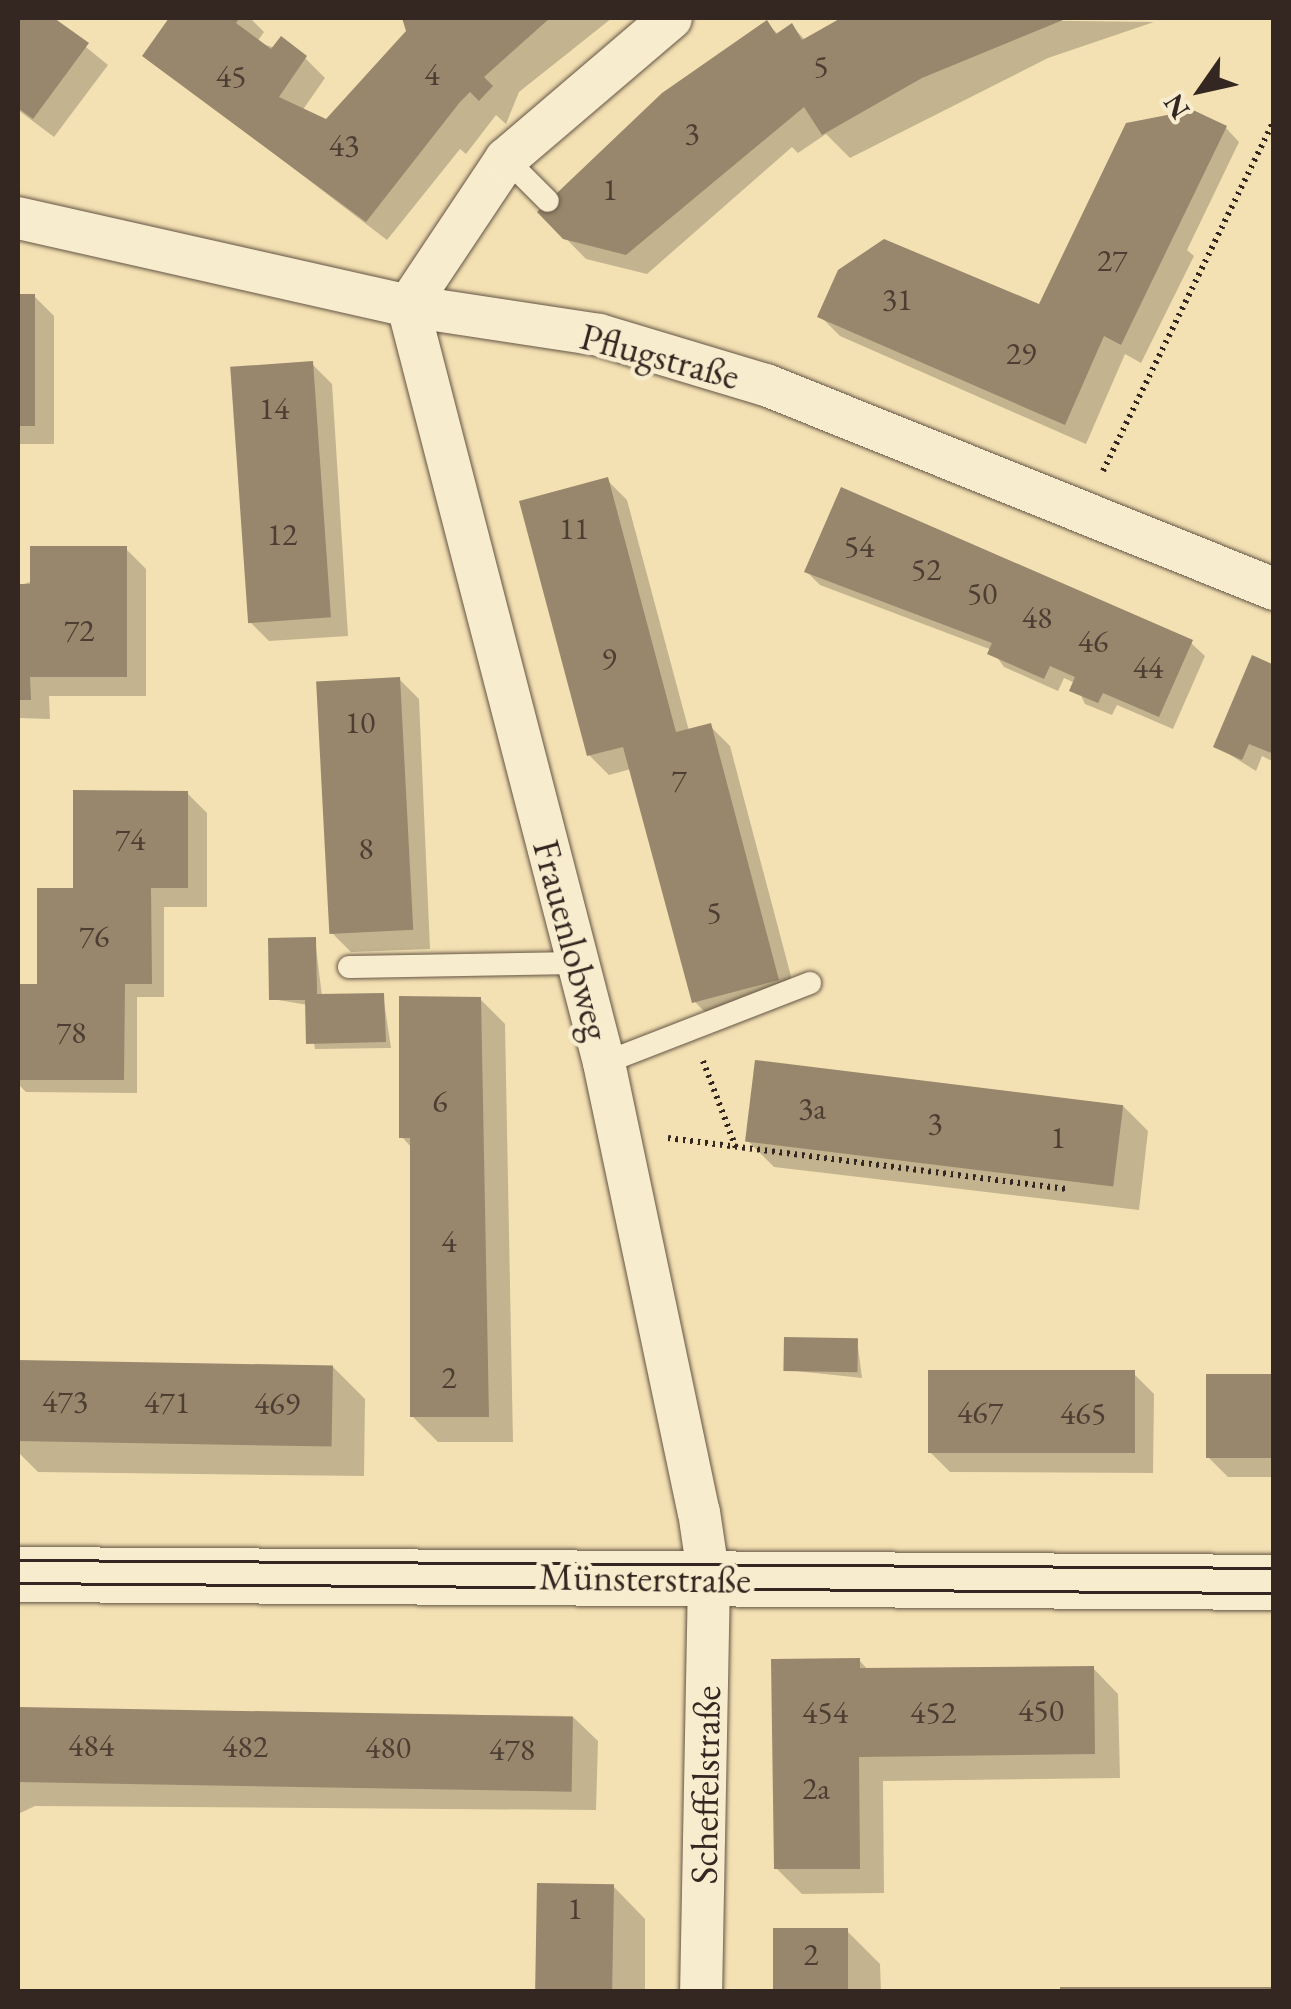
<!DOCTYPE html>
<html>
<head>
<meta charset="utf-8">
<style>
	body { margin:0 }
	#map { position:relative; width:1291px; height:2009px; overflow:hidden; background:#f4e1b3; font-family:"EB Garamond",serif }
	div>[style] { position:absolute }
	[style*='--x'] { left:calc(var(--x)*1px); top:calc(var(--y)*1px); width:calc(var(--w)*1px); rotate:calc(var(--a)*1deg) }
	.shadow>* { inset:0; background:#0003 }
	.building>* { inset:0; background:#98876c; transform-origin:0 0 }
	.path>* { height:6px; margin-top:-3px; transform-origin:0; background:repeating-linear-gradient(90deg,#342620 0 2.5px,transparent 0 7.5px) }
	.roads { filter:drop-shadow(0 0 2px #645545) drop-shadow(0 0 2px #645545) }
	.service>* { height:22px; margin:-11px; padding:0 11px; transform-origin:11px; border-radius:11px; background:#f8ecce }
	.minor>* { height:42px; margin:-21px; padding:0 21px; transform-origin:21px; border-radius:21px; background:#f8ecce }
	.tertiary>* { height:55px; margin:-27.5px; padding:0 27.5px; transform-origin:27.5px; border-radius:27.5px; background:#f8ecce }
	.tram>* { height:2.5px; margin:-1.25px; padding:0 1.25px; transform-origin:1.25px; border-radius:1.25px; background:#342620 }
	span { translate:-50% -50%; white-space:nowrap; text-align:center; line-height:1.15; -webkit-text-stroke:9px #f8ecce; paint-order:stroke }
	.number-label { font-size:32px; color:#4d3e33 }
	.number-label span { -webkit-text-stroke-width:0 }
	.street-label { font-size:38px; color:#342620 }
	.frame { position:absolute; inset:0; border:20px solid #342620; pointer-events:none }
	.north { position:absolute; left:1151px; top:40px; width:100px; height:100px; -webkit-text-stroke:8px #f8ecce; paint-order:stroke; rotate:236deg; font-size:28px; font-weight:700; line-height:40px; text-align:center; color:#342620 }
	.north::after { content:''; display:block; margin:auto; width:35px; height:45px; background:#342620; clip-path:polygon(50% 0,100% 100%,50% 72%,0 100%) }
</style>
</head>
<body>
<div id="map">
	<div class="shadow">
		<i style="clip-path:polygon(18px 18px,50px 18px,108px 65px,54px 137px,18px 110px)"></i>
		<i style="clip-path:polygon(169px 18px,250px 18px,264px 32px,257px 42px,305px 58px,325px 78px,302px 111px,326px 123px,408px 32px,410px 18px,612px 18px,519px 92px,506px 124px,496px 115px,466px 154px,460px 149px,387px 240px,145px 55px)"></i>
		<i style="clip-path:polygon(847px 18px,1154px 22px,1048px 58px,850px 158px,826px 134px,798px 153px,792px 147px,647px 274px,586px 259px,541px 213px,767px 24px,779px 35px,792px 26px,806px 41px)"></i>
		<i style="clip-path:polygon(1226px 128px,1239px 142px,1187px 250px,1194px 256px,1141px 363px,1125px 354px,1086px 444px,840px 336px,820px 316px,1040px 307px)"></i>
		<i style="clip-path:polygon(18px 296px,34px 296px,54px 316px,54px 444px,18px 444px)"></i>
		<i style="clip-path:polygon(312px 364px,332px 384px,348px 636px,269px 641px,249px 621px)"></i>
		<i style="clip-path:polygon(607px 480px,627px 500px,689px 731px,710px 726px,730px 746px,797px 999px,714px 1021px,694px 1001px,631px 769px,609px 775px,589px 755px)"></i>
		<i style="clip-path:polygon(126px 549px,146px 569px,146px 696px,49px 696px,50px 719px,18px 718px,18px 586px)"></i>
		<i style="clip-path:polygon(807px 572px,1191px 643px,1205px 656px,1173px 729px,1117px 705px,1112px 715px,1085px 704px,1075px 683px,1064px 678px,1058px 691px,1004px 667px,992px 650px,820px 585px)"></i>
		<i style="clip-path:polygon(1274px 667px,1274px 762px,1262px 756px,1256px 771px,1216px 746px)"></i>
		<i style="clip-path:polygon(399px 679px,419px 699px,430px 949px,351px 952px,331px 932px)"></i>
		<i style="clip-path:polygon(187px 793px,207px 813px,207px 907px,164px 907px,164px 997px,137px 997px,137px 1093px,26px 1092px,18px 1084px,18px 986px,39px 986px)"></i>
		<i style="clip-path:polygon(315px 940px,322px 996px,383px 995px,391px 1048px,315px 1049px,308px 1005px,272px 999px)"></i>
		<i style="clip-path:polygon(480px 999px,505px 1024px,513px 1442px,438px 1442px,412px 1416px,412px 1148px,402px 1137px)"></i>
		<i style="clip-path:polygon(1123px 1106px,1148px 1131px,1139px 1210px,774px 1167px,748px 1141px)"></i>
		<i style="clip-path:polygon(857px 1340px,862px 1378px,787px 1370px)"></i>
		<i style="clip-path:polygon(18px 1362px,332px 1366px,365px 1399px,364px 1476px,38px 1472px,18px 1452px)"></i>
		<i style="clip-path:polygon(1134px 1374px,1154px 1394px,1153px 1473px,950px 1472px,930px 1452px)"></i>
		<i style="clip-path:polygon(1274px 1376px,1274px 1477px,1228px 1477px,1208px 1457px)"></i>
		<i style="clip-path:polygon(859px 1660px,869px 1671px,1093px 1668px,1118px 1694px,1120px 1778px,883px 1781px,884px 1893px,802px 1894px,776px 1868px)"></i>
		<i style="clip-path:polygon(18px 1710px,572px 1716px,598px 1741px,596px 1810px,35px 1806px,18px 1814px)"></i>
		<i style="clip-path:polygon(613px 1886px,645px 1919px,645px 1992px,540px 1992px)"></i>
		<i style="clip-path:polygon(847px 1931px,880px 1964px,881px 1992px,776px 1992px)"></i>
	</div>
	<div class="building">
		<i style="clip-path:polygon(18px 18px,54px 18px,89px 43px,33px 119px,18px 108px)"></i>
		<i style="clip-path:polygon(169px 18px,240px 18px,236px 23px,271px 49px,281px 36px,307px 56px,279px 97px,326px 119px,406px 31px,402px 18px,550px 18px,484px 77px,493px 86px,479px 101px,470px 92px,460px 102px,366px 222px,142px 56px)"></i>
		<i style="clip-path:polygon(841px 18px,1068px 18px,922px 78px,822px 135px,804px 107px,626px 255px,563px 239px,537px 212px,662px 93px,767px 20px,776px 34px,792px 23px,802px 40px)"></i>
		<i style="clip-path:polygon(1193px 110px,1227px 126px,1121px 345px,1104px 336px,1065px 425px,817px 317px,838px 270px,884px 239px,1039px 304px,1126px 123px)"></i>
		<i style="left:18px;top:294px;width:17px;height:132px"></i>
		<i style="left:313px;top:361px;width:257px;height:83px;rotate:86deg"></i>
		<i style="clip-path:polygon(608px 477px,676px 732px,711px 723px,779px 980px,692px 1003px,623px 747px,587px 756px,519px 501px)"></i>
		<i style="clip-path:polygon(841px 487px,1193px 640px,1159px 717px,1103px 693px,1098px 703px,1069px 691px,1075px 677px,1050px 666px,1044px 679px,987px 654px,992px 643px,804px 572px)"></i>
		<i style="clip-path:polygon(30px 546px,127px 546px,127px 677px,30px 677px,31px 700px,18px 700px,18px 584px,30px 584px)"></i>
		<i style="clip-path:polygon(1252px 655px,1274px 665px,1274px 754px,1249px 744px,1242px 760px,1213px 747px)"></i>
		<i style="left:400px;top:677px;width:253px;height:84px;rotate:87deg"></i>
		<i style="clip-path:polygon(73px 790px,188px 791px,188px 888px,151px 888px,152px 984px,125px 984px,124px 1080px,18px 1080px,18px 984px,37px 984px,37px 888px,73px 888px)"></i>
		<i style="clip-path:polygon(316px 937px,317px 994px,384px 993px,386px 1042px,306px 1044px,305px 1000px,269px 1000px,268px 938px)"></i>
		<i style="clip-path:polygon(399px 996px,481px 997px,489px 1417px,410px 1417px,410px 1138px,399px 1138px)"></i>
		<i style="left:755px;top:1060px;width:371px;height:82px;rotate:7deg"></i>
		<i style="left:784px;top:1337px;width:74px;height:34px;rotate:1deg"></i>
		<i style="left:18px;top:1360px;width:315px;height:81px;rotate:1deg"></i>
		<i style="left:928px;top:1370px;width:207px;height:83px"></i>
		<i style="left:1206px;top:1374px;width:68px;height:84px"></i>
		<i style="clip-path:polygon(860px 1658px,860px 1668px,1094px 1666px,1095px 1754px,859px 1757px,860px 1869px,774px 1869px,771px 1659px)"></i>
		<i style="left:18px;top:1707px;width:555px;height:75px;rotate:1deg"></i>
		<i style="left:537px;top:1883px;width:77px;height:109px;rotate:1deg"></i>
		<i style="left:773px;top:1928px;width:75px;height:64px"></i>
		<i style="left:1060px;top:1987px;width:214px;height:5px"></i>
	</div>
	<div class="path">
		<i style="--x:1103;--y:471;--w:390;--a:-64"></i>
		<i style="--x:703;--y:1061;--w:93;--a:69.2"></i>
		<i style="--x:668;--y:1138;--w:402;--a:7.3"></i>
	</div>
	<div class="roads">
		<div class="service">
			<i style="--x:506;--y:159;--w:59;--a:45"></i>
			<i style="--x:349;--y:967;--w:229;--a:-1"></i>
			<i style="--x:604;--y:1063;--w:221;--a:-21.2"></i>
		</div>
		<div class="minor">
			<i style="--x:18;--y:218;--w:400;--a:12.7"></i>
			<i style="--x:408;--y:306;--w:193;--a:8.6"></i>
			<i style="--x:599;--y:335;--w:174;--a:16.7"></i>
			<i style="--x:766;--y:385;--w:547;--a:21.88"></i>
			<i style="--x:408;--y:306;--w:782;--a:75.48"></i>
			<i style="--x:604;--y:1063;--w:459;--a:78.1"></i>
			<i style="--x:699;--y:1512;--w:68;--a:81.5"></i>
			<i style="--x:709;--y:1579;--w:413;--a:91.1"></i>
			<i style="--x:408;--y:306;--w:177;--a:-56.3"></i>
			<i style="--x:506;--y:159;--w:217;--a:-40.5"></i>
		</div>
		<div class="tertiary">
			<i style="--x:18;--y:1574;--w:1256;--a:0.36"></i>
		</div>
	</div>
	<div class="tram">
		<i style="--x:18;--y:1560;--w:1256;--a:0.36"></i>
		<i style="--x:18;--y:1583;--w:1256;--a:0.46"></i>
	</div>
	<div class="number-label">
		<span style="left:821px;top:66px">5</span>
		<span style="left:432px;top:74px">4</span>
		<span style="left:231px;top:76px">45</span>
		<span style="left:692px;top:133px">3</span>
		<span style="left:344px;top:145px">43</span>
		<span style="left:610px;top:189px">1</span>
		<span style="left:1112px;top:260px">27</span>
		<span style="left:897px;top:299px">31</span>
		<span style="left:1021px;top:353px">29</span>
		<span style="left:274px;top:408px">14</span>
		<span style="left:574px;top:528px">11</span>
		<span style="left:282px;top:534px">12</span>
		<span style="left:859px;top:546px">54</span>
		<span style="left:926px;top:569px">52</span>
		<span style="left:982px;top:593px">50</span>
		<span style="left:1037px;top:617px">48</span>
		<span style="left:79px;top:630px">72</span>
		<span style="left:1093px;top:641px">46</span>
		<span style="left:609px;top:658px">9</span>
		<span style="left:1148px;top:667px">44</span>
		<span style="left:360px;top:722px">10</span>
		<span style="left:679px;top:780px">7</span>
		<span style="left:130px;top:839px">74</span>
		<span style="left:366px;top:848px">8</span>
		<span style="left:714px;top:912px">5</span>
		<span style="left:94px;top:936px">76</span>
		<span style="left:71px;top:1032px">78</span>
		<span style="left:440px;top:1101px">6</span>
		<span style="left:812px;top:1108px">3a</span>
		<span style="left:935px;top:1123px">3</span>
		<span style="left:1058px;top:1137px">1</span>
		<span style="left:449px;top:1241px">4</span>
		<span style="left:449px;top:1377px">2</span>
		<span style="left:65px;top:1401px">473</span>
		<span style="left:167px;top:1402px">471</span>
		<span style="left:277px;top:1403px">469</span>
		<span style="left:980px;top:1412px">467</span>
		<span style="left:1083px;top:1413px">465</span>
		<span style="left:1041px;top:1710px">450</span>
		<span style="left:825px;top:1712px">454</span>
		<span style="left:933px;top:1712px">452</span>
		<span style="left:91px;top:1745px">484</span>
		<span style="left:245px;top:1746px">482</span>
		<span style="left:388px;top:1747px">480</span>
		<span style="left:512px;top:1749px">478</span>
		<span style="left:816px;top:1788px">2a</span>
		<span style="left:575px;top:1908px">1</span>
		<span style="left:811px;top:1954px">2</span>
	</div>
	<div class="street-label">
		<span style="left:660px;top:356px;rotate:15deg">Pflugstraße</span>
		<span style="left:572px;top:940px;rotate:75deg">Frauenlobweg</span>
		<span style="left:645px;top:1578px;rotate:1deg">Münsterstraße</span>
		<span style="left:705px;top:1785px;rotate:-89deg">Scheffelstraße</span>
	</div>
	<div class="frame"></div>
	<div class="north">N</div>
</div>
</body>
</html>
